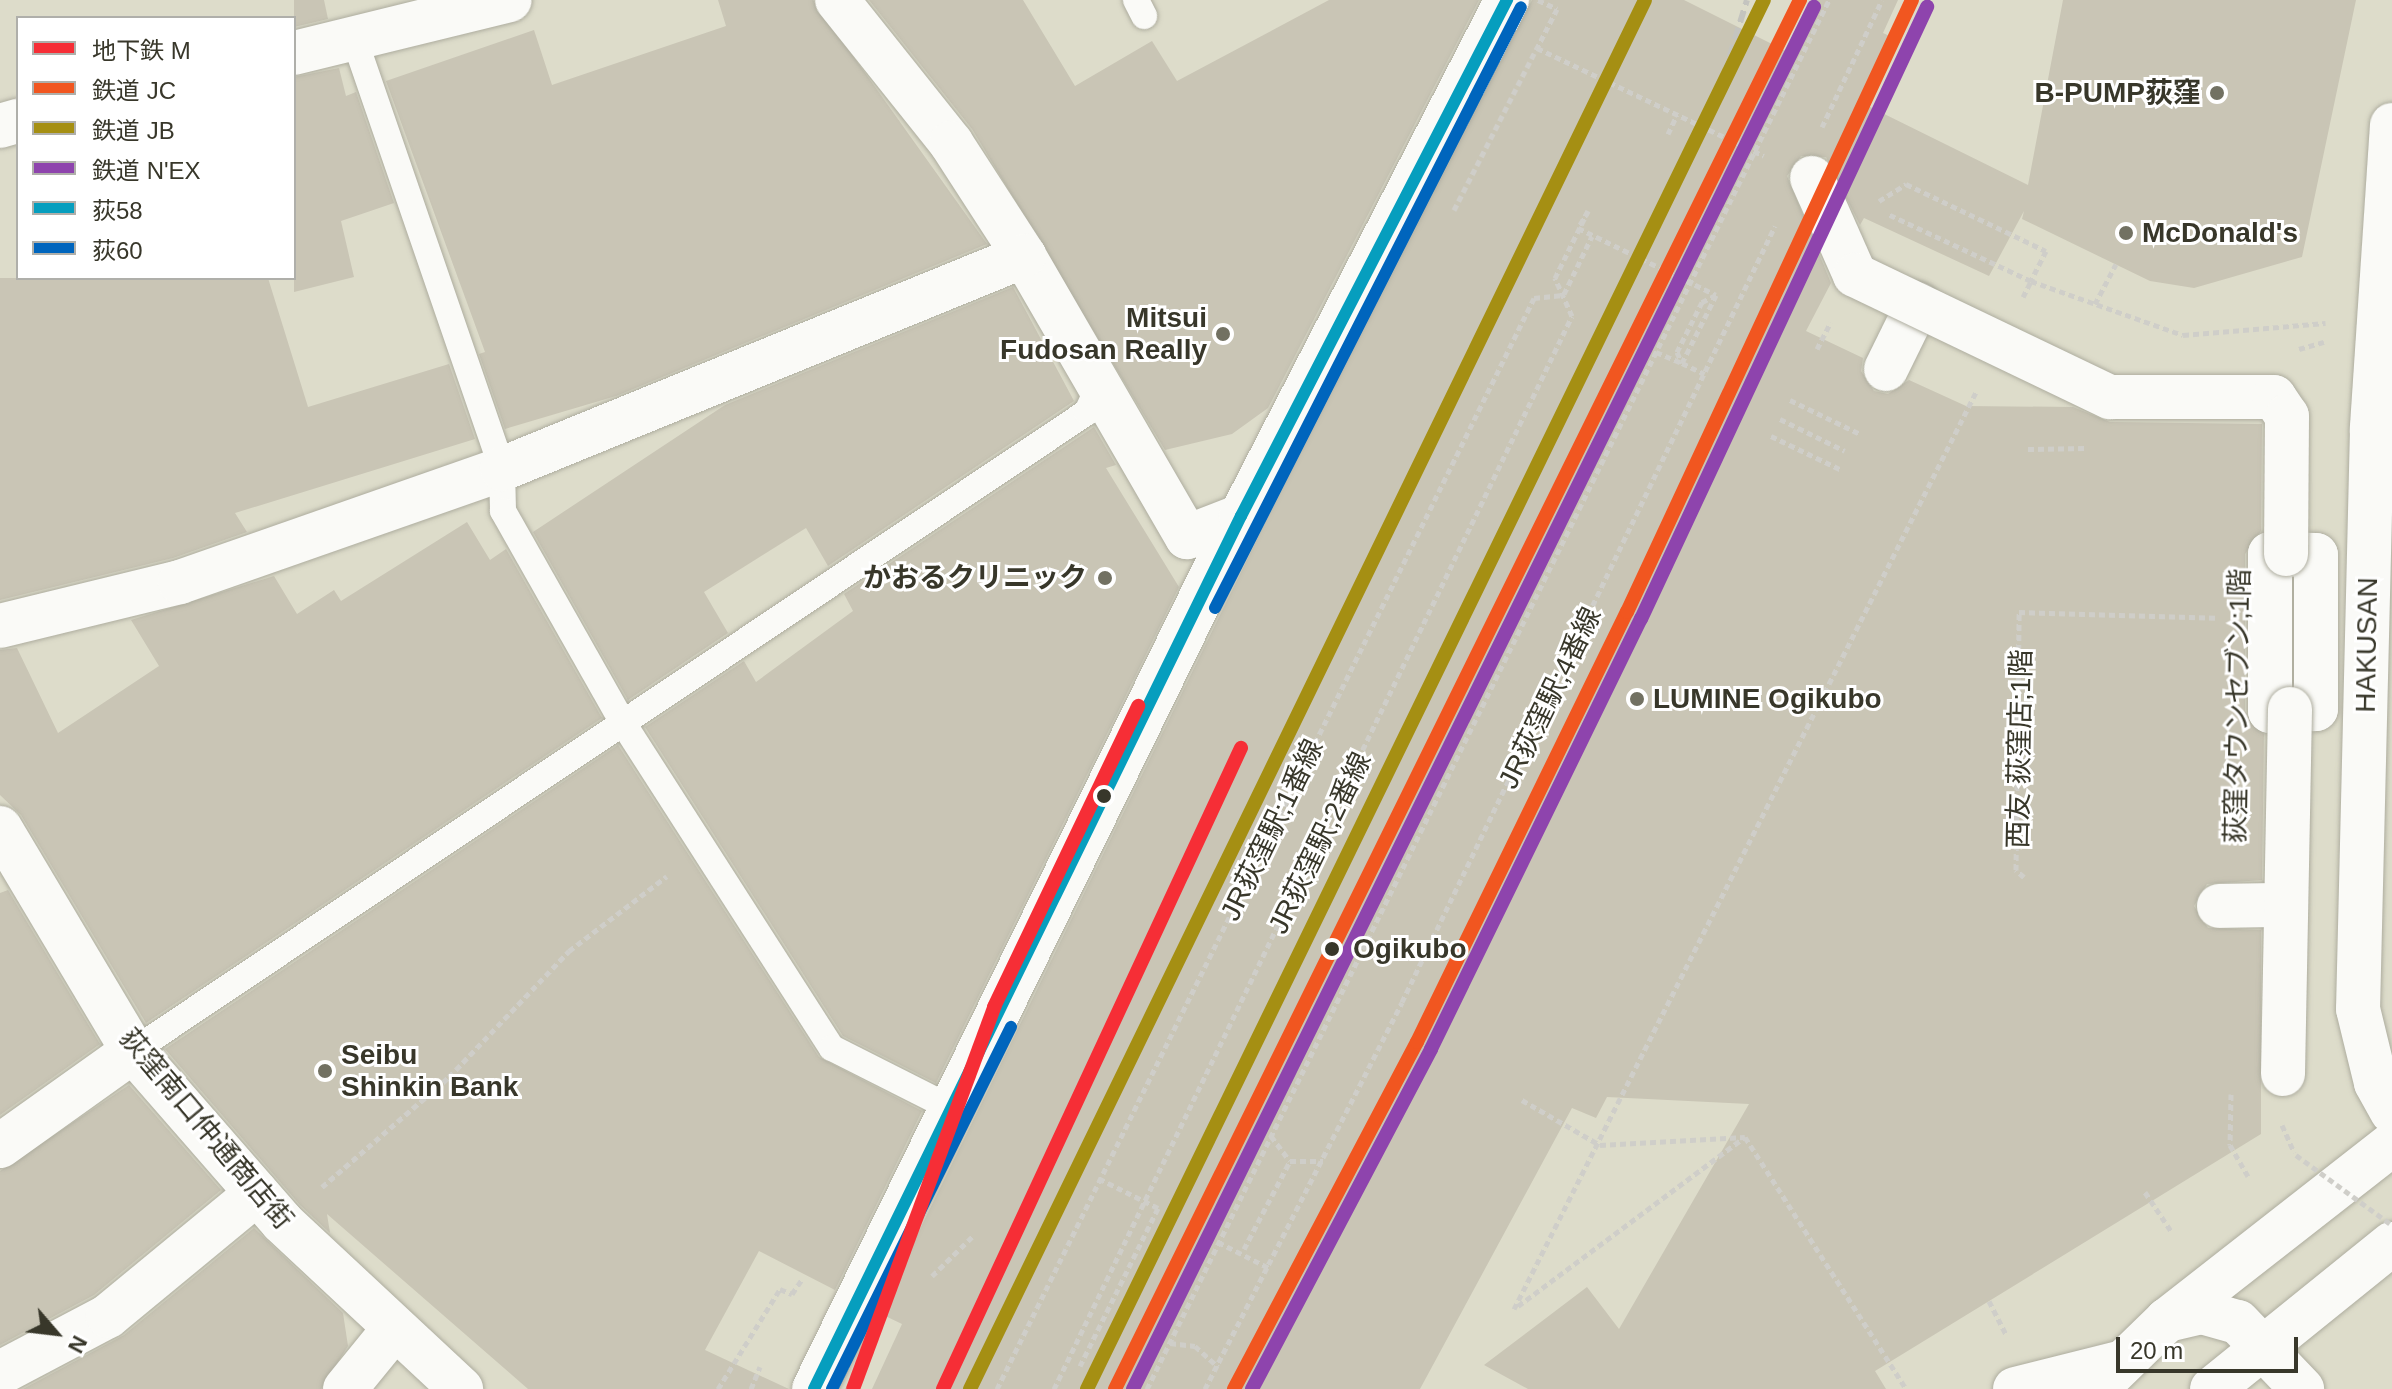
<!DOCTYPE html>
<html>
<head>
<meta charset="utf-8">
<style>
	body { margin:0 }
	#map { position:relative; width:2392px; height:1389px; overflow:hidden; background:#dddcca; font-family:Helvetica,"Noto Sans JP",sans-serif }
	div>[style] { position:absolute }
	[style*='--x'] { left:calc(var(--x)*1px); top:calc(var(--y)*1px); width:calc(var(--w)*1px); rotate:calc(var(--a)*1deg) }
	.building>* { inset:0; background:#c9c5b5 }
	.path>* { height:5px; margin-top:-2.5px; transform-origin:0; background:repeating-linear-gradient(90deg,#cfcec9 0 6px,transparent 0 10px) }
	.roads { filter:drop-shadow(0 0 2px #aead9f) drop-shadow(0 0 2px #aead9f) }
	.lane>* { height:26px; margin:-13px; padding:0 13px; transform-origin:13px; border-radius:13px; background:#fafaf7 }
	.street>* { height:44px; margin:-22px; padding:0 22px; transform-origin:22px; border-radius:22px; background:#fafaf7 }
	.secondary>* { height:44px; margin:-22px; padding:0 22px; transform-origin:22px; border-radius:22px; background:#fafaf7 }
	.primary>* { height:44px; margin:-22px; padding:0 22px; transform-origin:22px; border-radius:22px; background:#fafaf7 }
	.rail>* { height:6px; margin-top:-3px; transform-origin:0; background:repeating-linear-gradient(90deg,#c4c4bf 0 12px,transparent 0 18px) }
	.path-bridge>* { height:5px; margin-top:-2.5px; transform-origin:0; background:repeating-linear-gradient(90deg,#cfcec9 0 6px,transparent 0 10px) }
	.bridges { filter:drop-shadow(0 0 2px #aead9f) drop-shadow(0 0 2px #aead9f) }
	.street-bridge>* { height:44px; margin:-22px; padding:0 22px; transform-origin:22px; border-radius:22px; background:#fafaf7 }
	.bus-1>* { height:12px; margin:-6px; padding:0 6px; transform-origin:6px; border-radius:6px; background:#069ebe }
	.bus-2>* { height:12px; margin:-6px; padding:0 6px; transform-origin:6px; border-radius:6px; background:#0065bd }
	.rail-1>* { height:14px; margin:-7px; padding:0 7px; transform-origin:7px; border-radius:7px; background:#f15620 }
	.rail-2>* { height:14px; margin:-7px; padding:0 7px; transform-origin:7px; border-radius:7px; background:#a58f13 }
	.rail-3>* { height:14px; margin:-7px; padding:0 7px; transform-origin:7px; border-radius:7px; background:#8e44ad }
	.metro-1>* { height:14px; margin:-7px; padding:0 7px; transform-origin:7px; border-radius:7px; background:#f62e36 }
	.dots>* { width:22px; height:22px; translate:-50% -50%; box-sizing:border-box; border:4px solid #fff; border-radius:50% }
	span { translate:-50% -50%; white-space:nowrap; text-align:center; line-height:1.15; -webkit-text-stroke:6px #fff; paint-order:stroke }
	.poi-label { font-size:28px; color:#38372a; font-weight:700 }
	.right { translate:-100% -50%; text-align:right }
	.left { translate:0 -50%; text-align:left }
	.street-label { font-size:28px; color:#38372a }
	.stop-label { font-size:28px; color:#38372a; font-weight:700 }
	.legend { position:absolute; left:16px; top:16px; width:280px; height:264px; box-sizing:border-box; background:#fff; border:2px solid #afafaa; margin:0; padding:10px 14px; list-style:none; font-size:24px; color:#38372a }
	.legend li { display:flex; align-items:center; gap:16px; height:40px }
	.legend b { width:40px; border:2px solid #afafaa }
	.north { position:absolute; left:16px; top:1293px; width:80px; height:80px; -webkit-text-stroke:6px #fff; paint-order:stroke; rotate:118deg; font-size:22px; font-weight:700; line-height:32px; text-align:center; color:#38372a }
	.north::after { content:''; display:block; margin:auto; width:28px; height:36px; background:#38372a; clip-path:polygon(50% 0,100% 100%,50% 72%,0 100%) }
	.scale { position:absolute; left:2116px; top:1337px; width:182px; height:36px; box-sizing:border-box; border:4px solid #38372a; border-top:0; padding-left:10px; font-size:24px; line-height:28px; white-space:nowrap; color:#38372a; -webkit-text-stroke:6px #fff; paint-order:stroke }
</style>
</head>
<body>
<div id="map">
	<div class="building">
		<i style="clip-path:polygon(294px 0,324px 0,328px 19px,294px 27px)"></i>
		<i style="clip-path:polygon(718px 0,813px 0,987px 244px,616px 396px,505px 429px,479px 354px,485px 352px,386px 81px,534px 30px,552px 85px,726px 26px)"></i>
		<i style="clip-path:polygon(869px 0,1023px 0,1075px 86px,1152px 41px,1177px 81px,1329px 0,1479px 0,1268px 408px,1232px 434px,1165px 450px,972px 129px)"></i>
		<i style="clip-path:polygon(1532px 0,1684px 0,1788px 52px,1813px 0,1898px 0,1883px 33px,1894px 38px,1862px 103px,2028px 185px,2063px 0,2356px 0,2302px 257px,2194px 288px,2150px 281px,2022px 219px,2024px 211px,1989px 276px,1864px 218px,1860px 225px,1826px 157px,1801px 156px,1787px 176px,1831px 283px,1806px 331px,1863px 358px,1861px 371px,1874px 391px,1888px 394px,1909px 380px,1966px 406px,2073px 407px,2110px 422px,2262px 424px,2261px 531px,2245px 554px,2245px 711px,2264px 734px,2262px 880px,2207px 884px,2194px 906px,2208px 928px,2261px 930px,2261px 1134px,1875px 1371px,1886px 1389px,1528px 1389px,1484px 1365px,1587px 1287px,1619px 1329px,1749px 1104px,1607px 1097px,1596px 1118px,1572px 1108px,1420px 1389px,872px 1389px,902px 1324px,879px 1313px,1263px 527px)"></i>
		<i style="clip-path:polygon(339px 68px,346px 96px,356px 92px,394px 203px,341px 221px,354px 277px,294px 292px,294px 77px)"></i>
		<i style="clip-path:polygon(0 278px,268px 278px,308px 407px,449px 364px,475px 439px,235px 513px,247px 532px,173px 558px,0 600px)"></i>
		<i style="clip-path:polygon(1013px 287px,1074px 401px,828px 566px,806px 528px,704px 592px,728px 633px,628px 700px,533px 532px,725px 405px)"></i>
		<i style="clip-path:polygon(1094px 427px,1116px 465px,1106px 468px,1179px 587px,936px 1083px,843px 1036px,645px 727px,744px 661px,756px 682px,853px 611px,844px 594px)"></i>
		<i style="clip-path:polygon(467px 522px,490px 560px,506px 549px,602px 718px,146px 1023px,21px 815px,0 795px,0 650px,17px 648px,58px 733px,159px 666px,131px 620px,274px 576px,297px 614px,334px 590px,341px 601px)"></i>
		<i style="clip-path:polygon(618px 745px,819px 1057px,922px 1111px,835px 1290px,759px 1251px,705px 1350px,789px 1389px,528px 1389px,327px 1214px,330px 1233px,300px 1205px,165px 1049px)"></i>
		<i style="clip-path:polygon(8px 890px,100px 1044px,0 1115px,0 893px)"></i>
		<i style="clip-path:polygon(129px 1085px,221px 1190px,94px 1295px,0 1345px,0 1171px)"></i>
		<i style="clip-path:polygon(254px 1228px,343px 1313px,348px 1346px,321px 1389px,23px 1389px,124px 1335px)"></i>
	</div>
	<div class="path">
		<i style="--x:1822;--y:127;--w:140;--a:-64.7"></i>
		<i style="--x:1668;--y:134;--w:21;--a:-65"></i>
		<i style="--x:1879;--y:201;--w:32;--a:-32"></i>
		<i style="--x:1906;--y:184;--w:155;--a:25.6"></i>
		<i style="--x:2046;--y:251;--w:34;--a:117"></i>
		<i style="--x:2031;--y:281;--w:158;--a:-154.9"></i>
		<i style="--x:1564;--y:294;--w:64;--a:-64.2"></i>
		<i style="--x:2023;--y:297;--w:18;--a:-63"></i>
		<i style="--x:2031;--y:281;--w:161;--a:19.6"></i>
		<i style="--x:2183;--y:335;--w:143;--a:-4.8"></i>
		<i style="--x:1702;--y:302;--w:56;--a:116.6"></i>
		<i style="--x:1677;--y:352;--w:12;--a:66"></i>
		<i style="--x:1682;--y:363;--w:25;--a:26"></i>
		<i style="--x:2095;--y:304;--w:45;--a:-62.3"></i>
		<i style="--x:1817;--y:349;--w:30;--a:-63"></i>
		<i style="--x:2299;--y:349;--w:26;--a:-16"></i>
		<i style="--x:1656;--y:352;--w:28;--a:23"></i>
		<i style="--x:1682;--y:363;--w:76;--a:-63.4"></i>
		<i style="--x:1790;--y:400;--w:78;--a:25.9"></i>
		<i style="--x:1780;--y:419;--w:72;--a:26.2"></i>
		<i style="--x:1771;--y:436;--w:79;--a:25.6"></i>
		<i style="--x:2028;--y:449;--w:57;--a:-1"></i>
		<i style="--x:2020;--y:751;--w:46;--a:-90"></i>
		<i style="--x:2024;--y:877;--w:11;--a:-139"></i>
		<i style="--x:2016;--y:870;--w:258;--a:-89.3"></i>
		<i style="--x:2019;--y:612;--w:197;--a:1.7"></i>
		<i style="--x:2231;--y:1094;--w:51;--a:91.1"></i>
		<i style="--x:2230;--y:1145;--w:36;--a:60"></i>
		<i style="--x:1522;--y:1100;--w:90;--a:30"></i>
		<i style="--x:1600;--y:1145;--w:145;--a:-3.2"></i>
		<i style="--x:2282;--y:1125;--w:30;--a:66"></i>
		<i style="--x:1271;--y:1136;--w:31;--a:53"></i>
		<i style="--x:1290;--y:1161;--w:33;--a:0"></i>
		<i style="--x:322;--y:1187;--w:168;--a:-40.9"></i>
		<i style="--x:449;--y:1077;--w:174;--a:-46.4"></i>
		<i style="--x:569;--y:951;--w:123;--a:-37.4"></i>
		<i style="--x:2145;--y:1192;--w:47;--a:56.3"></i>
		<i style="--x:1218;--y:1242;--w:57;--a:27"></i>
		<i style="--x:1244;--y:1249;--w:99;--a:-62.4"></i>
		<i style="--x:932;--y:1276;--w:59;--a:-44.3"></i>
		<i style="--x:1989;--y:1301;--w:39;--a:63"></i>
		<i style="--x:1518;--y:1306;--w:283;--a:-36.7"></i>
		<i style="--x:1745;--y:1137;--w:299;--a:57.4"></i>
		<i style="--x:1514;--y:1309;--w:1027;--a:-63.26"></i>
		<i style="--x:1170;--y:1343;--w:25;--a:7"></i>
		<i style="--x:1195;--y:1346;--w:31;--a:42"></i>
		<i style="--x:1080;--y:1366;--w:176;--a:-63.7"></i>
		<i style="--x:1158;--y:1208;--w:65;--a:-153.4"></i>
		<i style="--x:718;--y:1389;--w:118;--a:-58.2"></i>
		<i style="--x:780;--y:1289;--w:13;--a:23"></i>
		<i style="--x:792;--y:1294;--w:18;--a:-56"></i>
		<i style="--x:751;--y:1389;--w:24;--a:-68"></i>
		<i style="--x:997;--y:1389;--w:1216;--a:-63.79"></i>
		<i style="--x:1534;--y:298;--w:29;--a:-6"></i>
		<i style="--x:1054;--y:1389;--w:1191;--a:-64.23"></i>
		<i style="--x:1572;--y:316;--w:42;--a:-114.1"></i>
		<i style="--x:1555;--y:278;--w:75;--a:-63.8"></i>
		<i style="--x:1147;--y:1389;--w:1547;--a:-63.85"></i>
		<i style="--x:1205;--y:1389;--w:434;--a:-63"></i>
		<i style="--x:1402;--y:1002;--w:861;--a:-64.33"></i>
	</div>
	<div class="roads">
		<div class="lane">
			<i style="--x:1136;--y:0;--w:18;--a:63"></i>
			<i style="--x:354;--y:38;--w:456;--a:71"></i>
			<i style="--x:502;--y:469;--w:42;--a:88.6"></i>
			<i style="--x:503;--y:511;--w:244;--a:60.5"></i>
			<i style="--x:623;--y:723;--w:386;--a:57.3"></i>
			<i style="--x:832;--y:1048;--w:136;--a:26.8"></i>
			<i style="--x:133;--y:1051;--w:1148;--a:-33.81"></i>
			<i style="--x:1087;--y:412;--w:26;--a:-65"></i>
		</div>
		<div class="street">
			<i style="--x:837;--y:0;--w:183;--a:51.4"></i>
			<i style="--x:951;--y:143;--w:135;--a:57.1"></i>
			<i style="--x:1024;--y:256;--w:325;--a:59.9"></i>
			<i style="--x:1187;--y:537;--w:58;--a:-21.3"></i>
			<i style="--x:294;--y:53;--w:222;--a:-13.8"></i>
			<i style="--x:2392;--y:125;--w:305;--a:93.8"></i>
			<i style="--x:2372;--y:429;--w:580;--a:91.38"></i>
			<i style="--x:2358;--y:1009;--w:76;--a:76.3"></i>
			<i style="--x:2376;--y:1083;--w:33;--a:61"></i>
			<i style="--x:0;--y:126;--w:19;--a:-16"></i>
			<i style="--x:1886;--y:369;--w:72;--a:-63.8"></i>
			<i style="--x:2270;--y:554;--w:46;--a:1.2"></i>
			<i style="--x:2316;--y:555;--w:154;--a:90"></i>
			<i style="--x:2316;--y:709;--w:46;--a:177.5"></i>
			<i style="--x:2270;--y:711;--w:157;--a:-90"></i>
			<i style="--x:0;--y:626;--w:185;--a:-13.7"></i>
			<i style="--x:180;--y:582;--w:341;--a:-19.3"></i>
			<i style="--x:502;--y:469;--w:564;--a:-22.2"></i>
			<i style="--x:0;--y:828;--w:260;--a:59.2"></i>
			<i style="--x:133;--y:1051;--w:227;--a:48.9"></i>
			<i style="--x:282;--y:1222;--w:245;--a:43"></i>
			<i style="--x:0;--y:1146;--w:163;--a:-35.5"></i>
			<i style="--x:2167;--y:1320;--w:36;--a:-13"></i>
			<i style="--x:2202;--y:1312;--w:37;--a:16"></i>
			<i style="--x:2238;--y:1322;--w:93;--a:46.3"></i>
			<i style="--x:0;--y:1373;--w:122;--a:-27.8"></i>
			<i style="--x:108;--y:1316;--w:193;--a:-39.5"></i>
			<i style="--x:345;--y:1389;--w:76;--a:-50.9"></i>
			<i style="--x:2015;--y:1389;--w:111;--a:-14"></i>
		</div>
		<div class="secondary">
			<i style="--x:814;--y:1389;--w:972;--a:-63.94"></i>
			<i style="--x:1241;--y:516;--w:581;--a:-62.73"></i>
		</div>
		<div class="primary">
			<i style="--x:2096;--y:1389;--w:99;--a:-44.2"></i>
			<i style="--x:2167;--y:1320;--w:286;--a:-38"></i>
			<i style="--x:2212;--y:1389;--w:231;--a:-38.9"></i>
		</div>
	</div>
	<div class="rail">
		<i style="--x:1719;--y:91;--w:95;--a:-72.9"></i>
	</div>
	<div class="path-bridge">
		<i style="--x:1538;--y:0;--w:21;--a:25"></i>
		<i style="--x:1557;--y:9;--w:44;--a:117.1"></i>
		<i style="--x:1537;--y:48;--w:251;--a:25.4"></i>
		<i style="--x:1454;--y:210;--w:182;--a:-62.9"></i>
		<i style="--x:1588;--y:211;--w:20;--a:120"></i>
		<i style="--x:1578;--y:228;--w:153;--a:25.9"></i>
		<i style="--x:1716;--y:295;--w:16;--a:153"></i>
		<i style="--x:2296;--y:1155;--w:119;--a:36.1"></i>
	</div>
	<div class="bridges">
		<div class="street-bridge">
			<i style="--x:1812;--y:178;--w:106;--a:66.1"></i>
			<i style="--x:1855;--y:275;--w:283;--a:25.6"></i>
			<i style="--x:2110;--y:397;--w:164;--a:0"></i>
			<i style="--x:2274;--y:397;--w:23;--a:56"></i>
			<i style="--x:2287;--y:416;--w:138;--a:90.4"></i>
			<i style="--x:2219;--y:906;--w:67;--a:-0.9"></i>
			<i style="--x:2283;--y:1074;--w:365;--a:-88.9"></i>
		</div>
	</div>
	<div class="bus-1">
		<i style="--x:814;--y:1389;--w:972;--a:-63.94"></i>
		<i style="--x:1241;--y:516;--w:581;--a:-62.73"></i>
	</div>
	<div class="bus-2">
		<i style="--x:1215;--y:608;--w:674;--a:-63.02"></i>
		<i style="--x:832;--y:1389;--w:404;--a:-63.7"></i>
	</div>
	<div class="rail-1">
		<i style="--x:1115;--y:1389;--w:1549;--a:-63.75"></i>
		<i style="--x:1234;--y:1389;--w:392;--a:-62.2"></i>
		<i style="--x:1417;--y:1042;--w:479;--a:-64"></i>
		<i style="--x:1627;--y:612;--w:675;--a:-65.03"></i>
	</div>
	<div class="rail-2">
		<i style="--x:970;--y:1389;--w:1544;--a:-64.08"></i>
		<i style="--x:1087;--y:1389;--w:1545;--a:-64.02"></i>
	</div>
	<div class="rail-3">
		<i style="--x:1133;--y:1389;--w:1541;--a:-63.77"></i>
		<i style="--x:1252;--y:1389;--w:384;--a:-62.2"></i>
		<i style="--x:1431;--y:1049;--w:479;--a:-64"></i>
		<i style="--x:1641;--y:619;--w:676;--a:-64.95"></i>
	</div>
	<div class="metro-1">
		<i style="--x:853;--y:1389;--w:407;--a:-69.7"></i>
		<i style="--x:994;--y:1007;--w:334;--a:-64.4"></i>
		<i style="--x:943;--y:1389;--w:707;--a:-65.07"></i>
	</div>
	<div class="dots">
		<i style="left:2217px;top:93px;background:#727162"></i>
		<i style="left:2126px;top:233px;background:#727162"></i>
		<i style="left:1223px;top:334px;background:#727162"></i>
		<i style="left:1105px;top:578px;background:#727162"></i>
		<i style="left:1637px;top:699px;background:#727162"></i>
		<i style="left:1104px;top:796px;background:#38372a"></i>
		<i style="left:1332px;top:949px;background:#38372a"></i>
		<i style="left:325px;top:1071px;background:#727162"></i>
	</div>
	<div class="poi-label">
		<span class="right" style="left:2201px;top:93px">B-PUMP荻窪</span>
		<span class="left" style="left:2142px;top:233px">McDonald's</span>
		<span class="right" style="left:1207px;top:334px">Mitsui<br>Fudosan Really</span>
		<span class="right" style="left:1087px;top:578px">かおるクリニック</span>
		<span class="left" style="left:1653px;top:699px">LUMINE Ogikubo</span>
		<span class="left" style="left:341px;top:1071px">Seibu<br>Shinkin Bank</span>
	</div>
	<div class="street-label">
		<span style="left:2367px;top:645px;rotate:-89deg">HAKUSAN</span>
		<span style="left:1550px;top:698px;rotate:-64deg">JR荻窪駅;4番線</span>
		<span style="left:2238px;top:706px;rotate:-89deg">荻窪タウンセブン;1階</span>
		<span style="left:2020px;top:749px;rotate:-89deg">西友 荻窪店;1階</span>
		<span style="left:1272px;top:830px;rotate:-64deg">JR荻窪駅;1番線</span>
		<span style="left:1320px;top:843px;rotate:-64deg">JR荻窪駅;2番線</span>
		<span style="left:206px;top:1129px;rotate:50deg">荻窪南口仲通商店街</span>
	</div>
	<div class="stop-label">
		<span class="left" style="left:1353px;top:949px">Ogikubo</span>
	</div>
	<ul class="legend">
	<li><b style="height:10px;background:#f62e36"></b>地下鉄 M</li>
	<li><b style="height:10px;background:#f15620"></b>鉄道 JC</li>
	<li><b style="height:10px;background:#a58f13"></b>鉄道 JB</li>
	<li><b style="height:10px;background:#8e44ad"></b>鉄道 N'EX</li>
	<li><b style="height:10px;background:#069ebe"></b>荻58</li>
	<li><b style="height:10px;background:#0065bd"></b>荻60</li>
	</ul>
	<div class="north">N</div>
	<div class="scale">20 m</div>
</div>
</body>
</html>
